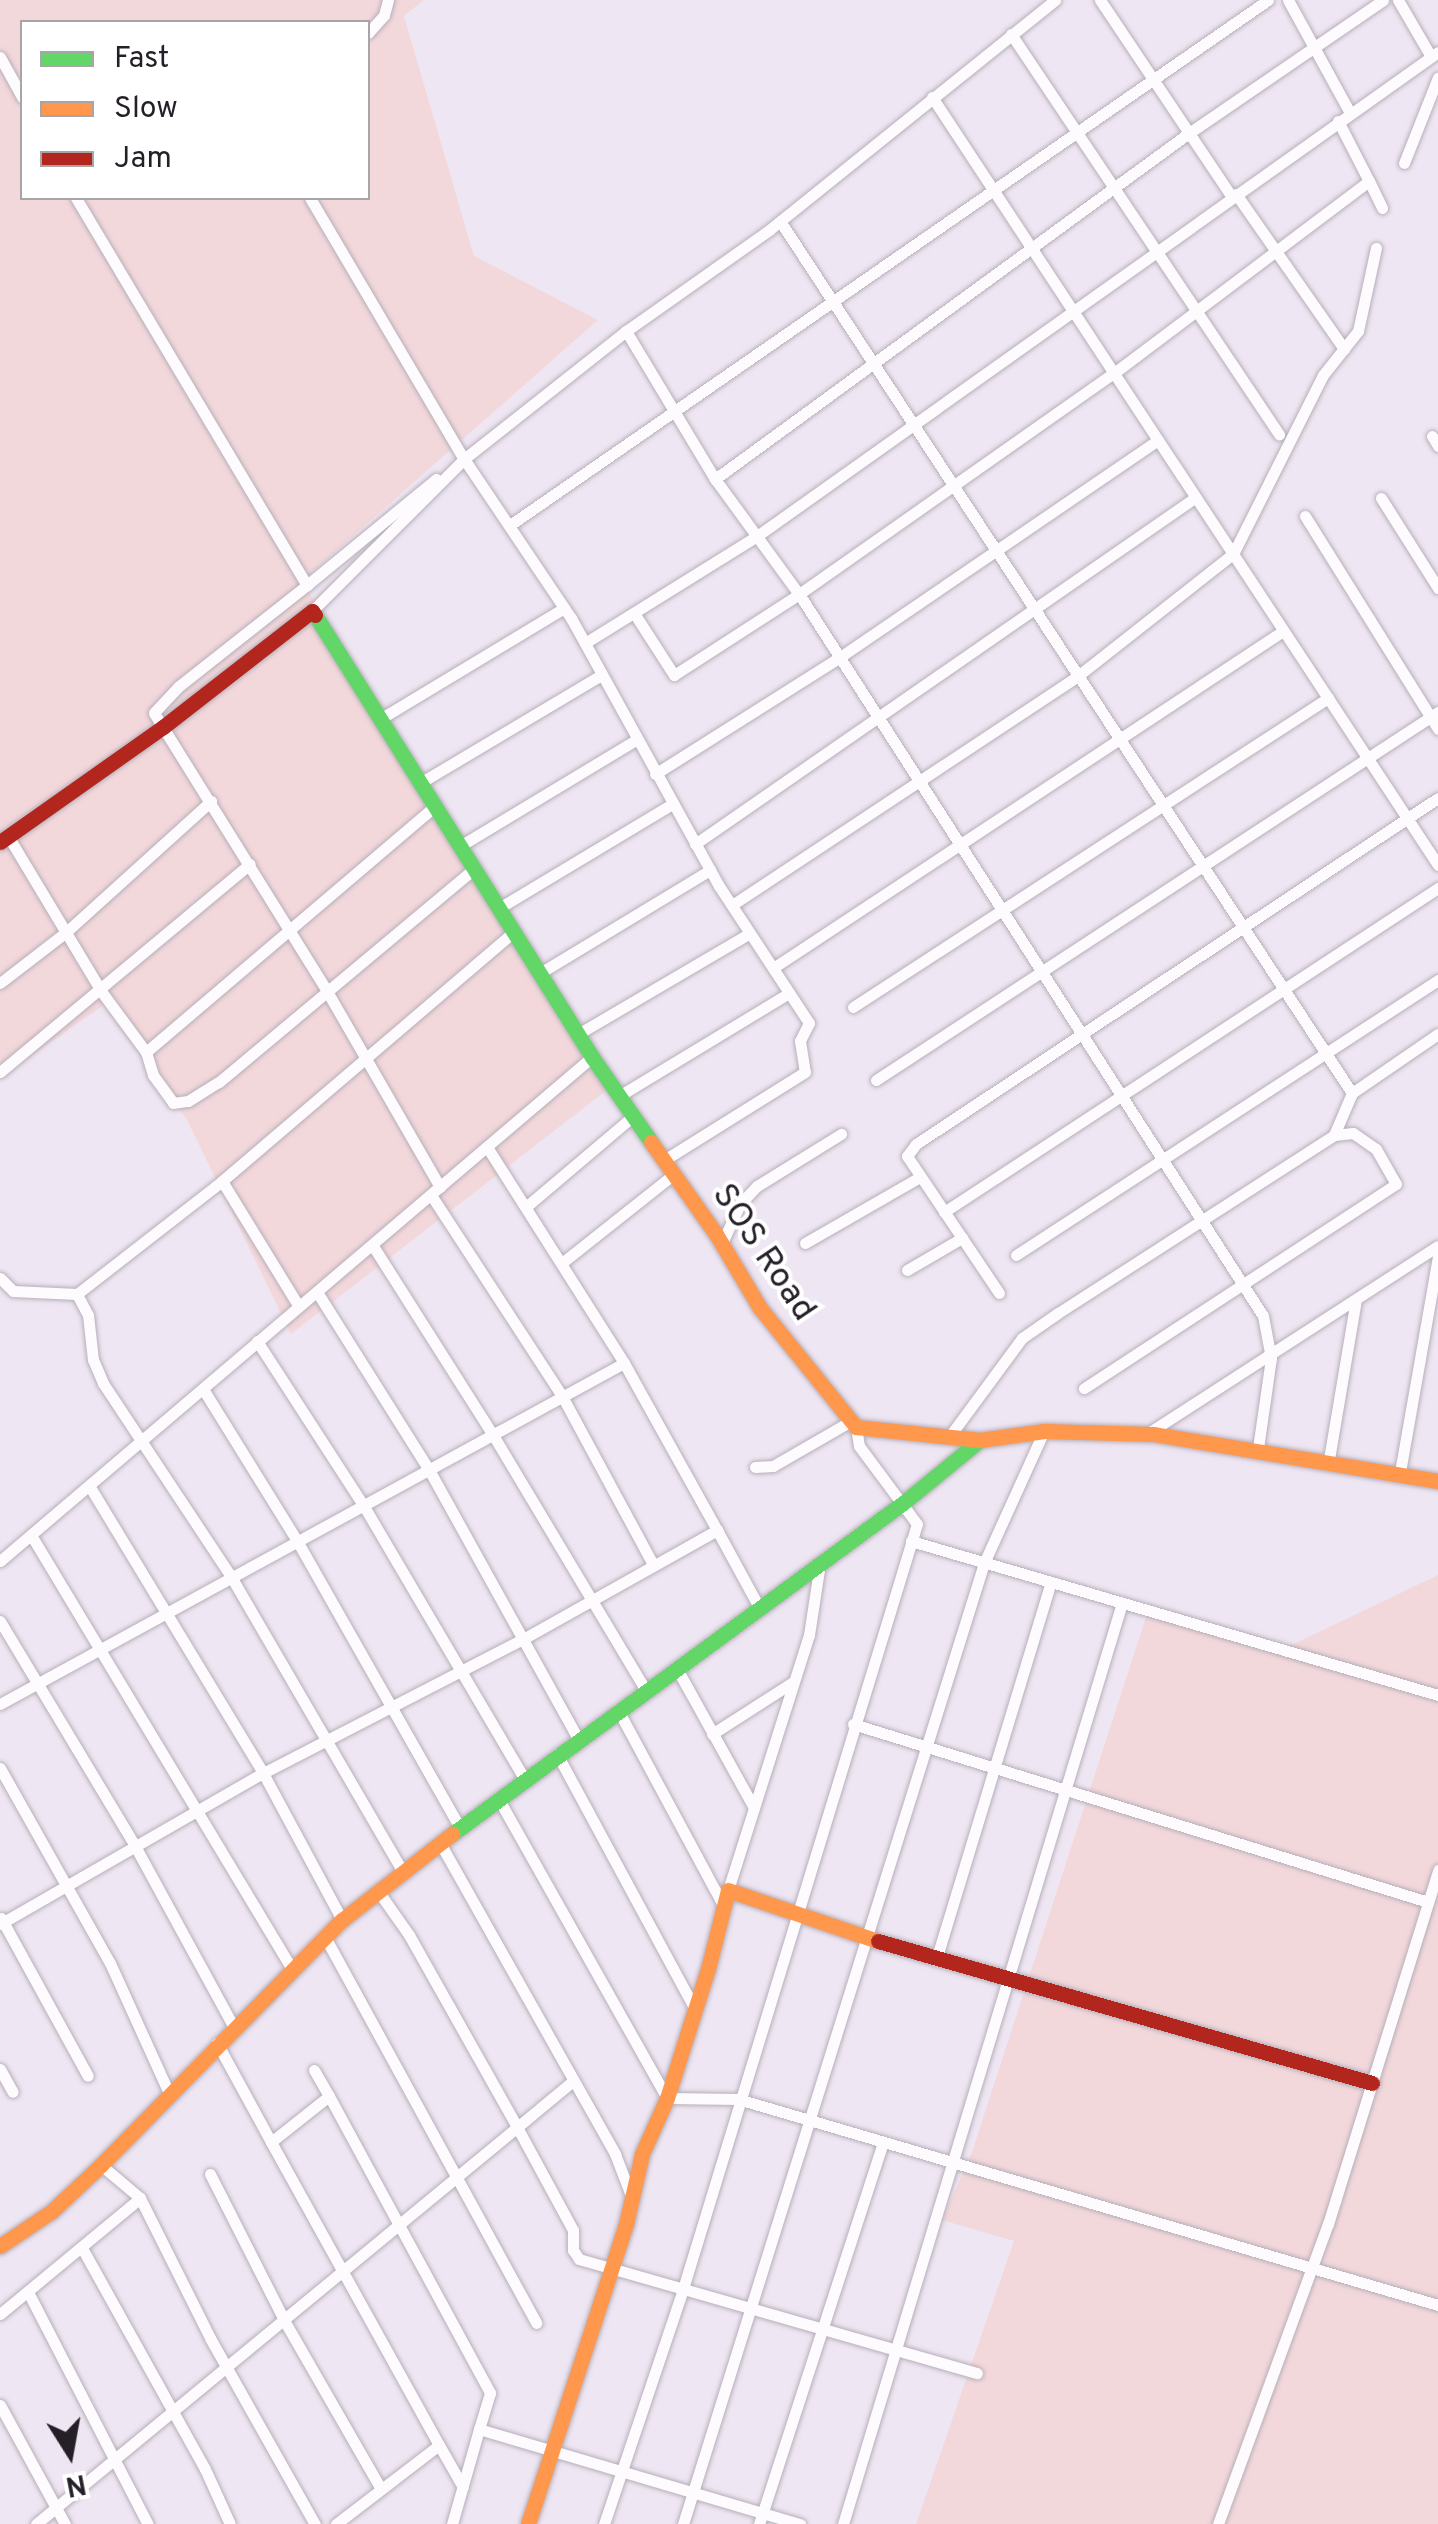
<!DOCTYPE html>
<html>
<head>
<meta charset="utf-8">
<style>
	body { margin:0 }
	#map { position:relative; width:1438px; height:2524px; overflow:hidden; background:#efe6f3; font-family:Overpass,sans-serif }
	div>[style] { position:absolute }
	[style*='--x'] { left:calc(var(--x)*1px); top:calc(var(--y)*1px); width:calc(var(--w)*1px); rotate:calc(var(--a)*1deg) }
	.green>* { inset:0; background:#f3d8db }
	.roads { filter:drop-shadow(0 0 2px #b6afb9) drop-shadow(0 0 2px #b6afb9) }
	.street>* { height:11px; margin:-5.5px; padding:0 5.5px; transform-origin:5.5px; border-radius:5.5px; background:#fdfbfd }
	.fast>* { height:15px; margin:-7.5px; padding:0 7.5px; transform-origin:7.5px; border-radius:7.5px; background:#63d668 }
	.slow>* { height:15px; margin:-7.5px; padding:0 7.5px; transform-origin:7.5px; border-radius:7.5px; background:#ff974d }
	.jam>* { height:15px; margin:-7.5px; padding:0 7.5px; transform-origin:7.5px; border-radius:7.5px; background:#b3261e }
	span { translate:-50% -50%; white-space:nowrap; text-align:center; line-height:1.15; -webkit-text-stroke:8px #fff; paint-order:stroke }
	.street-label { font-size:35px; color:#251f28 }
	.legend { position:absolute; left:20px; top:20px; width:350px; height:180px; box-sizing:border-box; background:#fff; border:2px solid #a8a5a9; margin:0; padding:12px 18px; list-style:none; font-size:30px; color:#251f28 }
	.legend li { display:flex; align-items:center; gap:20px; height:50px }
	.legend b { width:50px; border:2px solid #a8a5a9 }
	.north { position:absolute; left:20px; top:2404px; width:100px; height:100px; -webkit-text-stroke:8px #fff; paint-order:stroke; rotate:169deg; font-size:28px; font-weight:700; line-height:40px; text-align:center; color:#251f28 }
	.north::after { content:''; display:block; margin:auto; width:35px; height:45px; background:#251f28; clip-path:polygon(50% 0,100% 100%,50% 72%,0 100%) }
</style>
</head>
<body>
<div id="map">
	<div class="green">
		<i style="clip-path:polygon(evenodd,0 0,424px 0,404px 16px,474px 256px,598px 320px,302px 581px,611px 1087px,291px 1334px,187px 1120px,104px 1005px,0 1078px,0 0,22px 22px,368px 22px,368px 198px,22px 198px,22px 22px)"></i>
		<i style="clip-path:polygon(1438px 1575px,1438px 2524px,916px 2524px,1014px 2241px,942px 2220px,971px 2155px,1149px 1608px,1279px 1651px)"></i>
	</div>
	<div class="roads">
		<div class="street">
			<i style="--x:1100;--y:0;--w:237;--a:56.2"></i>
			<i style="--x:1288;--y:0;--w:129;--a:61.2"></i>
			<i style="--x:1398;--y:0;--w:64;--a:59.8"></i>
			<i style="--x:368;--y:33;--w:24;--a:-48"></i>
			<i style="--x:384;--y:15;--w:16;--a:-75"></i>
			<i style="--x:1011;--y:34;--w:482;--a:56.2"></i>
			<i style="--x:0;--y:57;--w:46;--a:61.2"></i>
			<i style="--x:932;--y:97;--w:920;--a:56.62"></i>
			<i style="--x:1338;--y:121;--w:68;--a:62.7"></i>
			<i style="--x:1404;--y:163;--w:92;--a:-68.4"></i>
			<i style="--x:1236;--y:194;--w:189;--a:55.1"></i>
			<i style="--x:76;--y:198;--w:451;--a:59.2"></i>
			<i style="--x:307;--y:585;--w:167;--a:-39.4"></i>
			<i style="--x:310;--y:198;--w:303;--a:59.5"></i>
			<i style="--x:464;--y:459;--w:192;--a:56.1"></i>
			<i style="--x:571;--y:618;--w:306;--a:61.1"></i>
			<i style="--x:719;--y:886;--w:164;--a:56.7"></i>
			<i style="--x:809;--y:1023;--w:20;--a:117"></i>
			<i style="--x:800;--y:1041;--w:31;--a:81"></i>
			<i style="--x:805;--y:1072;--w:166;--a:148"></i>
			<i style="--x:780;--y:221;--w:1043;--a:56.74"></i>
			<i style="--x:626;--y:331;--w:173;--a:59"></i>
			<i style="--x:715;--y:479;--w:142;--a:53.9"></i>
			<i style="--x:799;--y:594;--w:858;--a:57.27"></i>
			<i style="--x:1263;--y:1316;--w:43;--a:79.2"></i>
			<i style="--x:1271;--y:1358;--w:91;--a:98.2"></i>
			<i style="--x:1432;--y:436;--w:12;--a:59"></i>
			<i style="--x:715;--y:479;--w:587;--a:-36.13"></i>
			<i style="--x:1189;--y:133;--w:235;--a:-34.4"></i>
			<i style="--x:1381;--y:498;--w:107;--a:57.7"></i>
			<i style="--x:1305;--y:516;--w:251;--a:58"></i>
			<i style="--x:510;--y:525;--w:922;--a:-34.71"></i>
			<i style="--x:307;--y:585;--w:164;--a:141.7"></i>
			<i style="--x:178;--y:687;--w:35;--a:133"></i>
			<i style="--x:154;--y:713;--w:330;--a:58.1"></i>
			<i style="--x:328;--y:993;--w:224;--a:60"></i>
			<i style="--x:312;--y:611;--w:215;--a:-45"></i>
			<i style="--x:464;--y:459;--w:206;--a:-38.3"></i>
			<i style="--x:626;--y:331;--w:175;--a:-35.2"></i>
			<i style="--x:769;--y:230;--w:367;--a:-38.8"></i>
			<i style="--x:634;--y:613;--w:74;--a:57.2"></i>
			<i style="--x:674;--y:675;--w:149;--a:-32.9"></i>
			<i style="--x:799;--y:594;--w:385;--a:-35.1"></i>
			<i style="--x:1114;--y:373;--w:319;--a:-37"></i>
			<i style="--x:1369;--y:181;--w:30;--a:64"></i>
			<i style="--x:585;--y:643;--w:203;--a:-31.9"></i>
			<i style="--x:757;--y:536;--w:835;--a:-35.4"></i>
			<i style="--x:380;--y:719;--w:215;--a:-31.1"></i>
			<i style="--x:655;--y:774;--w:219;--a:-32.3"></i>
			<i style="--x:840;--y:657;--w:385;--a:-34.3"></i>
			<i style="--x:420;--y:783;--w:211;--a:-30.8"></i>
			<i style="--x:8;--y:836;--w:181;--a:59"></i>
			<i style="--x:101;--y:991;--w:76;--a:53.6"></i>
			<i style="--x:146;--y:1052;--w:24;--a:73"></i>
			<i style="--x:153;--y:1075;--w:34;--a:54"></i>
			<i style="--x:173;--y:1103;--w:15;--a:-8"></i>
			<i style="--x:188;--y:1101;--w:36;--a:-32"></i>
			<i style="--x:219;--y:1082;--w:332;--a:-39.9"></i>
			<i style="--x:695;--y:844;--w:609;--a:-34.71"></i>
			<i style="--x:460;--y:846;--w:205;--a:-31.1"></i>
			<i style="--x:732;--y:905;--w:416;--a:-33.5"></i>
			<i style="--x:1079;--y:675;--w:196;--a:-38.2"></i>
			<i style="--x:1233;--y:554;--w:200;--a:-63.3"></i>
			<i style="--x:1323;--y:375;--w:56;--a:-51.5"></i>
			<i style="--x:1358;--y:331;--w:85;--a:-77.8"></i>
			<i style="--x:499;--y:908;--w:202;--a:-31"></i>
			<i style="--x:773;--y:968;--w:611;--a:-33.46"></i>
			<i style="--x:540;--y:973;--w:199;--a:-31.2"></i>
			<i style="--x:0;--y:983;--w:82;--a:-37.6"></i>
			<i style="--x:65;--y:933;--w:197;--a:-42.1"></i>
			<i style="--x:853;--y:1007;--w:567;--a:-33.05"></i>
			<i style="--x:578;--y:1034;--w:199;--a:-30.4"></i>
			<i style="--x:146;--y:1052;--w:380;--a:-40.4"></i>
			<i style="--x:0;--y:1072;--w:325;--a:-39.8"></i>
			<i style="--x:876;--y:1080;--w:672;--a:-33.22"></i>
			<i style="--x:619;--y:1096;--w:199;--a:-31.2"></i>
			<i style="--x:1334;--y:1135;--w:46;--a:-66.8"></i>
			<i style="--x:1352;--y:1093;--w:104;--a:-34.5"></i>
			<i style="--x:487;--y:1147;--w:256;--a:57.6"></i>
			<i style="--x:624;--y:1363;--w:191;--a:60.9"></i>
			<i style="--x:222;--y:1181;--w:145;--a:58.5"></i>
			<i style="--x:431;--y:1195;--w:240;--a:56.9"></i>
			<i style="--x:562;--y:1396;--w:193;--a:61.6"></i>
			<i style="--x:527;--y:1206;--w:139;--a:-40.3"></i>
			<i style="--x:944;--y:1212;--w:591;--a:-33.26"></i>
			<i style="--x:722;--y:1243;--w:43;--a:-65.2"></i>
			<i style="--x:740;--y:1204;--w:25;--a:-47"></i>
			<i style="--x:757;--y:1186;--w:99;--a:-31.8"></i>
			<i style="--x:805;--y:1243;--w:133;--a:-29.9"></i>
			<i style="--x:373;--y:1246;--w:224;--a:57.6"></i>
			<i style="--x:493;--y:1435;--w:296;--a:59.1"></i>
			<i style="--x:1016;--y:1255;--w:504;--a:-33.09"></i>
			<i style="--x:563;--y:1262;--w:142;--a:-38.4"></i>
			<i style="--x:907;--y:1270;--w:64;--a:-30.2"></i>
			<i style="--x:0;--y:1278;--w:18;--a:45"></i>
			<i style="--x:13;--y:1291;--w:64;--a:2.7"></i>
			<i style="--x:317;--y:1292;--w:208;--a:57.8"></i>
			<i style="--x:428;--y:1468;--w:310;--a:61"></i>
			<i style="--x:999;--y:1293;--w:165;--a:-123.9"></i>
			<i style="--x:907;--y:1156;--w:15;--a:-53"></i>
			<i style="--x:916;--y:1144;--w:626;--a:-33.54"></i>
			<i style="--x:257;--y:1341;--w:193;--a:57.1"></i>
			<i style="--x:362;--y:1503;--w:319;--a:59.5"></i>
			<i style="--x:203;--y:1389;--w:176;--a:58.2"></i>
			<i style="--x:296;--y:1539;--w:332;--a:60.4"></i>
			<i style="--x:1147;--y:1434;--w:346;--a:-32.9"></i>
			<i style="--x:949;--y:1437;--w:123;--a:-53.6"></i>
			<i style="--x:1022;--y:1338;--w:44;--a:-34.8"></i>
			<i style="--x:1058;--y:1313;--w:328;--a:-32.8"></i>
			<i style="--x:1334;--y:1135;--w:19;--a:-6"></i>
			<i style="--x:1353;--y:1133;--w:28;--a:35"></i>
			<i style="--x:1376;--y:1149;--w:40;--a:60.3"></i>
			<i style="--x:1396;--y:1184;--w:373;--a:146.8"></i>
			<i style="--x:1329;--y:1459;--w:162;--a:-80.4"></i>
			<i style="--x:755;--y:1467;--w:18;--a:-3"></i>
			<i style="--x:773;--y:1466;--w:90;--a:-30"></i>
			<i style="--x:1400;--y:1472;--w:218;--a:-80"></i>
			<i style="--x:90;--y:1487;--w:334;--a:58.8"></i>
			<i style="--x:263;--y:1773;--w:167;--a:61.7"></i>
			<i style="--x:31;--y:1535;--w:506;--a:58.98"></i>
			<i style="--x:911;--y:1541;--w:549;--a:16.29"></i>
			<i style="--x:0;--y:1561;--w:777;--a:-40.41"></i>
			<i style="--x:0;--y:1621;--w:262;--a:59"></i>
			<i style="--x:135;--y:1846;--w:205;--a:61.4"></i>
			<i style="--x:676;--y:1667;--w:161;--a:61"></i>
			<i style="--x:0;--y:1704;--w:711;--a:-28.66"></i>
			<i style="--x:618;--y:1710;--w:224;--a:61.7"></i>
			<i style="--x:853;--y:1724;--w:602;--a:17.2"></i>
			<i style="--x:712;--y:1734;--w:96;--a:-32.7"></i>
			<i style="--x:557;--y:1754;--w:290;--a:61.6"></i>
			<i style="--x:0;--y:1768;--w:224;--a:60.6"></i>
			<i style="--x:110;--y:1963;--w:143;--a:65.6"></i>
			<i style="--x:498;--y:1798;--w:344;--a:60.6"></i>
			<i style="--x:667;--y:2098;--w:71;--a:0.8"></i>
			<i style="--x:738;--y:2099;--w:730;--a:16.4"></i>
			<i style="--x:440;--y:1843;--w:357;--a:60.6"></i>
			<i style="--x:615;--y:2154;--w:47;--a:68.9"></i>
			<i style="--x:403;--y:1872;--w:344;--a:-120.2"></i>
			<i style="--x:230;--y:1575;--w:230;--a:-123.5"></i>
			<i style="--x:103;--y:1383;--w:25;--a:-113"></i>
			<i style="--x:93;--y:1360;--w:45;--a:-96.3"></i>
			<i style="--x:88;--y:1315;--w:24;--a:-118"></i>
			<i style="--x:77;--y:1294;--w:184;--a:-37.9"></i>
			<i style="--x:222;--y:1181;--w:384;--a:-40.5"></i>
			<i style="--x:728;--y:1890;--w:268;--a:-72.4"></i>
			<i style="--x:809;--y:1635;--w:73;--a:-81.3"></i>
			<i style="--x:378;--y:1891;--w:54;--a:54.8"></i>
			<i style="--x:409;--y:1935;--w:220;--a:60.6"></i>
			<i style="--x:517;--y:2127;--w:117;--a:61.5"></i>
			<i style="--x:573;--y:2230;--w:20;--a:90"></i>
			<i style="--x:573;--y:2250;--w:11;--a:56"></i>
			<i style="--x:579;--y:2259;--w:414;--a:16"></i>
			<i style="--x:1;--y:1918;--w:180;--a:61.2"></i>
			<i style="--x:0;--y:1924;--w:303;--a:-29.9"></i>
			<i style="--x:263;--y:1773;--w:292;--a:-27.3"></i>
			<i style="--x:523;--y:1639;--w:223;--a:-29.3"></i>
			<i style="--x:717;--y:1530;--w:88;--a:61.4"></i>
			<i style="--x:325;--y:1937;--w:440;--a:61.3"></i>
			<i style="--x:936;--y:1960;--w:395;--a:-73.1"></i>
			<i style="--x:217;--y:2043;--w:113;--a:61.4"></i>
			<i style="--x:271;--y:2142;--w:74;--a:-38.4"></i>
			<i style="--x:329;--y:2096;--w:338;--a:61.5"></i>
			<i style="--x:490;--y:2393;--w:38;--a:107"></i>
			<i style="--x:0;--y:2069;--w:26;--a:61"></i>
			<i style="--x:314;--y:2070;--w:30;--a:60"></i>
			<i style="--x:271;--y:2142;--w:346;--a:61"></i>
			<i style="--x:439;--y:2445;--w:130;--a:142.5"></i>
			<i style="--x:101;--y:2165;--w:51;--a:40.2"></i>
			<i style="--x:140;--y:2198;--w:157;--a:63.4"></i>
			<i style="--x:210;--y:2338;--w:214;--a:60.6"></i>
			<i style="--x:210;--y:2174;--w:166;--a:63.1"></i>
			<i style="--x:285;--y:2322;--w:190;--a:60.1"></i>
			<i style="--x:82;--y:2248;--w:253;--a:60.9"></i>
			<i style="--x:205;--y:2469;--w:60;--a:65.6"></i>
			<i style="--x:28;--y:2292;--w:261;--a:62.7"></i>
			<i style="--x:0;--y:2314;--w:182;--a:-39.6"></i>
			<i style="--x:0;--y:2405;--w:136;--a:61.4"></i>
			<i style="--x:439;--y:2445;--w:48;--a:60.3"></i>
			<i style="--x:36;--y:2524;--w:696;--a:-39.52"></i>
			<i style="--x:452;--y:2524;--w:99;--a:-74.1"></i>
			<i style="--x:479;--y:2429;--w:335;--a:16.5"></i>
			<i style="--x:604;--y:2524;--w:245;--a:-71.4"></i>
			<i style="--x:682;--y:2292;--w:803;--a:-72.99"></i>
			<i style="--x:917;--y:1524;--w:97;--a:-126.6"></i>
			<i style="--x:859;--y:1446;--w:19;--a:-99"></i>
			<i style="--x:683;--y:2524;--w:1007;--a:-72.61"></i>
			<i style="--x:984;--y:1563;--w:145;--a:-65.6"></i>
			<i style="--x:759;--y:2524;--w:402;--a:-72"></i>
			<i style="--x:843;--y:2524;--w:962;--a:-73.15"></i>
			<i style="--x:1218;--y:2524;--w:320;--a:-69.9"></i>
			<i style="--x:1328;--y:2224;--w:371;--a:-72.7"></i>
		</div>
		<div class="fast">
			<i style="--x:315;--y:615;--w:522;--a:57.92"></i>
			<i style="--x:592;--y:1057;--w:103;--a:55.2"></i>
			<i style="--x:452;--y:1834;--w:559;--a:-36.28"></i>
			<i style="--x:903;--y:1503;--w:99;--a:-39.3"></i>
		</div>
		<div class="slow">
			<i style="--x:651;--y:1142;--w:113;--a:54.8"></i>
			<i style="--x:716;--y:1234;--w:86;--a:59.3"></i>
			<i style="--x:760;--y:1308;--w:153;--a:51.1"></i>
			<i style="--x:856;--y:1427;--w:125;--a:6"></i>
			<i style="--x:980;--y:1440;--w:65;--a:-8"></i>
			<i style="--x:1044;--y:1431;--w:110;--a:1.6"></i>
			<i style="--x:1154;--y:1434;--w:288;--a:9.4"></i>
			<i style="--x:0;--y:2246;--w:63;--a:-33.9"></i>
			<i style="--x:52;--y:2211;--w:67;--a:-43.2"></i>
			<i style="--x:101;--y:2165;--w:344;--a:-45.5"></i>
			<i style="--x:342;--y:1920;--w:140;--a:-38"></i>
			<i style="--x:528;--y:2524;--w:316;--a:-71.9"></i>
			<i style="--x:626;--y:2224;--w:72;--a:-77.1"></i>
			<i style="--x:642;--y:2154;--w:61;--a:-65.9"></i>
			<i style="--x:667;--y:2098;--w:135;--a:-72.4"></i>
			<i style="--x:708;--y:1969;--w:81;--a:-75.8"></i>
			<i style="--x:728;--y:1890;--w:158;--a:18.8"></i>
		</div>
		<div class="jam">
			<i style="--x:0;--y:842;--w:199;--a:-35.2"></i>
			<i style="--x:163;--y:727;--w:189;--a:-37.9"></i>
			<i style="--x:312;--y:611;--w:5;--a:53"></i>
			<i style="--x:878;--y:1941;--w:514;--a:16.04"></i>
		</div>
	</div>
	<div class="street-label">
		<span style="left:763px;top:1253px;rotate:56deg">SOS Road</span>
	</div>
	<ul class="legend">
	<li><b style="height:12px;background:#63d668"></b>Fast</li>
	<li><b style="height:12px;background:#ff974d"></b>Slow</li>
	<li><b style="height:12px;background:#b3261e"></b>Jam</li>
	</ul>
	<div class="north">N</div>
</div>
</body>
</html>
